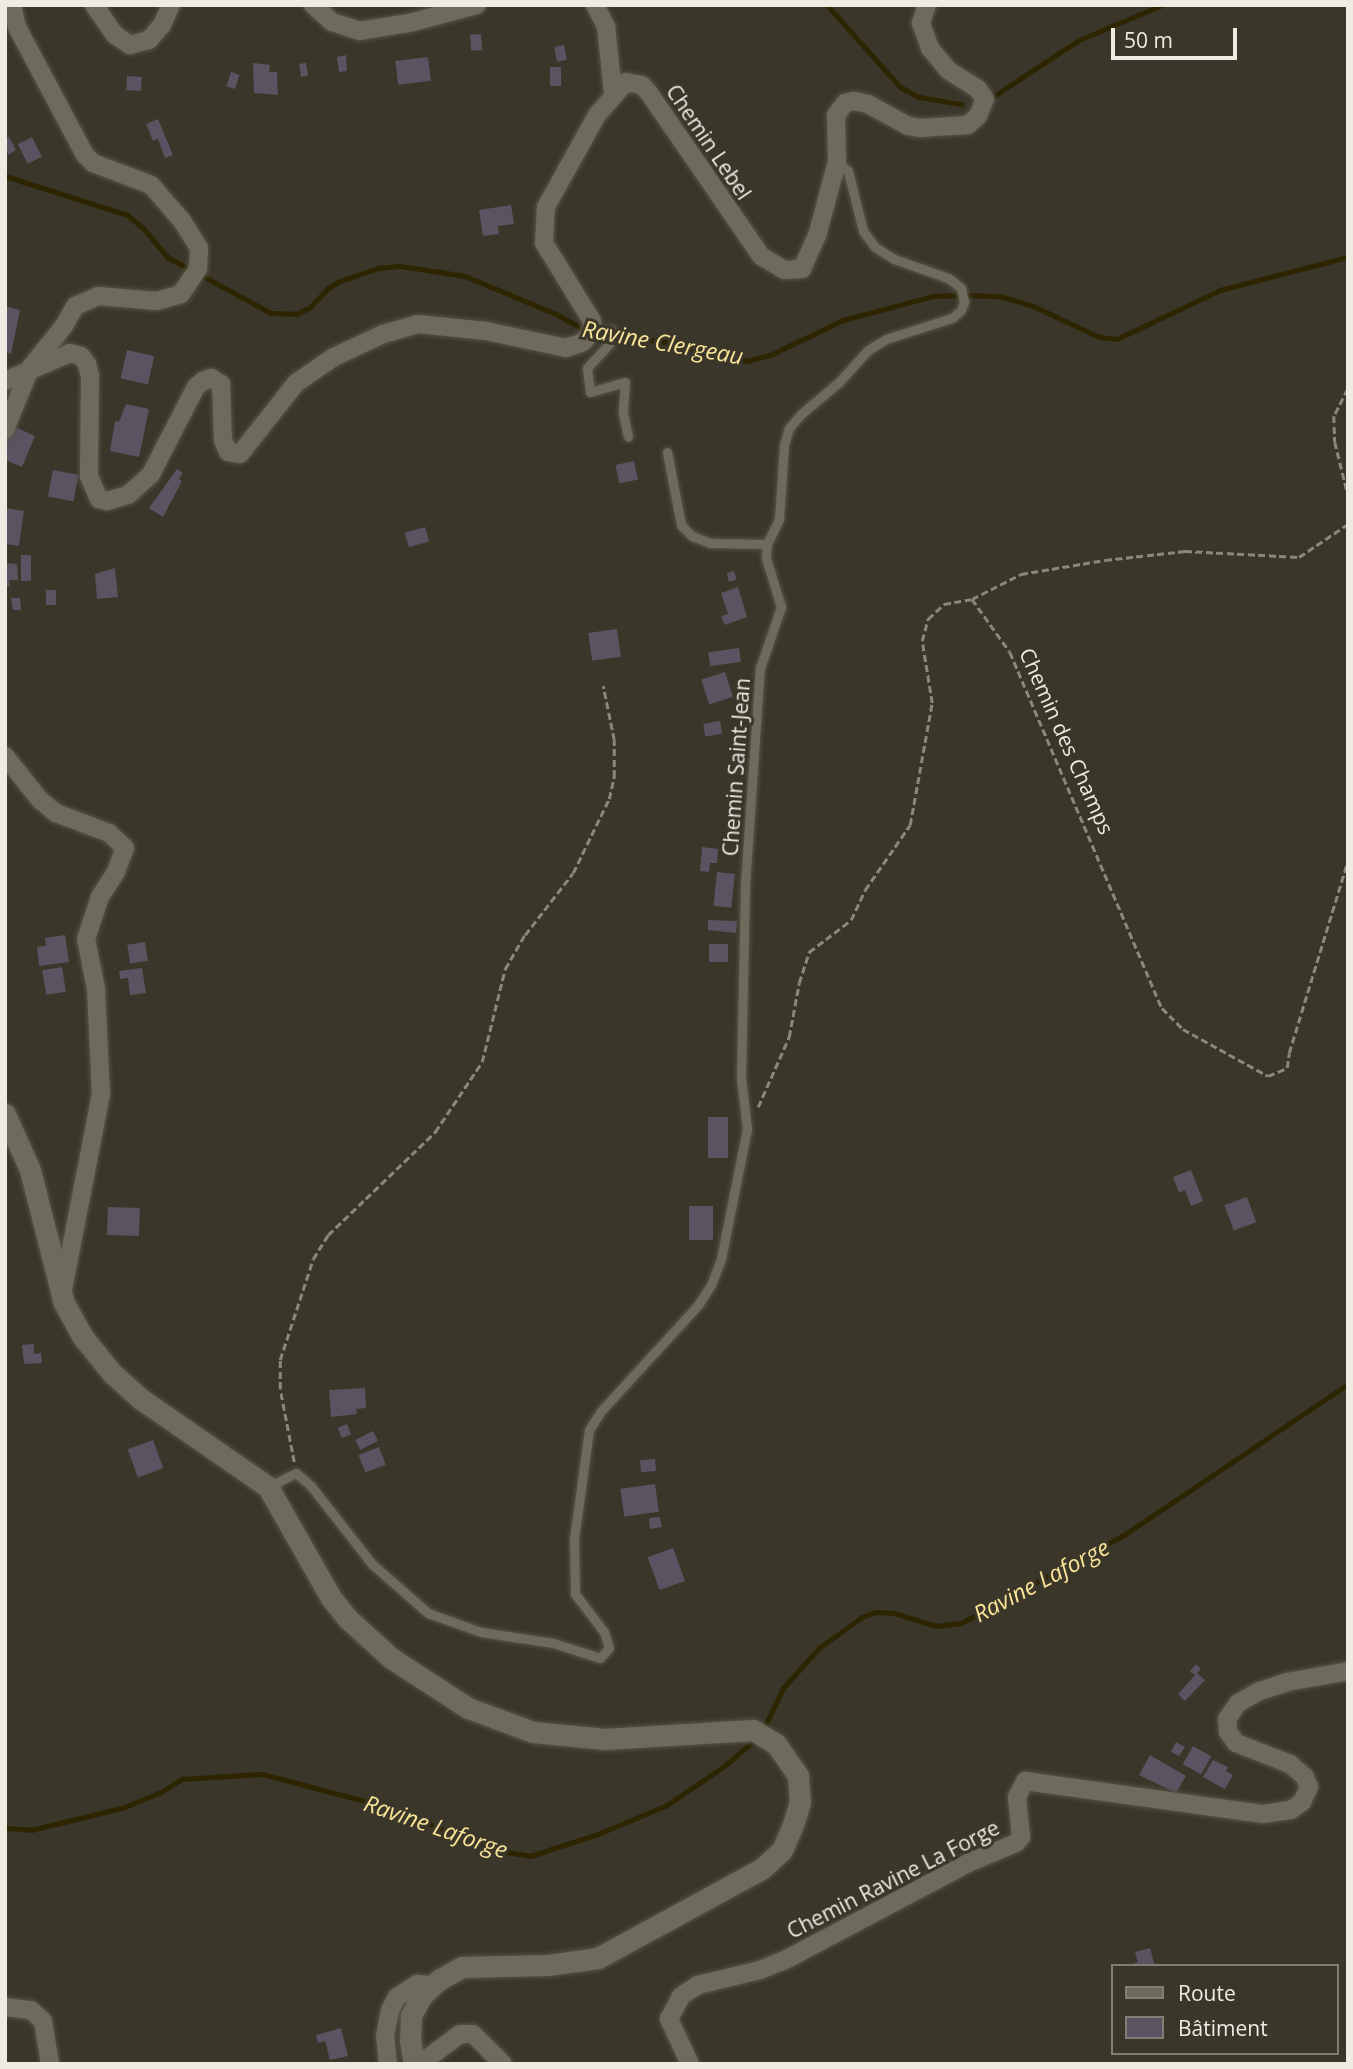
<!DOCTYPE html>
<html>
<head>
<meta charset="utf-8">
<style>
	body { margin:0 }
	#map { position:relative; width:1353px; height:2069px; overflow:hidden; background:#3a3629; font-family:"Open Sans",sans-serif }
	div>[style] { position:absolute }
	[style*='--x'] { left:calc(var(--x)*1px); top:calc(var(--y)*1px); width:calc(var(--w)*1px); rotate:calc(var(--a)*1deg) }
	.stream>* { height:5px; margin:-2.5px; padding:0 2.5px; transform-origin:2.5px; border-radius:2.5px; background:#2d2400 }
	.building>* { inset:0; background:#5b5361; transform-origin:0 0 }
	.path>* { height:2.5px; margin-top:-1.25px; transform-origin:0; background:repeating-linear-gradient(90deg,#8a877c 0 7px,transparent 0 10.5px) }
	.roads { filter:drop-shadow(0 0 2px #565348) drop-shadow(0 0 2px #565348) }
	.lane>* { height:9px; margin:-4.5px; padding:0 4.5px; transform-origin:4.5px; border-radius:4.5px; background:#6f6b5c }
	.street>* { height:18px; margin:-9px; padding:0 9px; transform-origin:9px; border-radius:9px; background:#6f6b5c }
	.secondary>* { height:21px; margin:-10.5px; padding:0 10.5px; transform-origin:10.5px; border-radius:10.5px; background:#6f6b5c }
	span { translate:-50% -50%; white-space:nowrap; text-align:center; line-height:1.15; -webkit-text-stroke:6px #3a3629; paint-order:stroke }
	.street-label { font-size:21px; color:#eeebe3 }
	.water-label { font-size:23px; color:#f9e498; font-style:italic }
	.frame { position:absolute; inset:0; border:7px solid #eeebe3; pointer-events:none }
	.legend { position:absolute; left:1111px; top:1964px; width:228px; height:91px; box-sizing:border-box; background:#3a3629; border:2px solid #827e73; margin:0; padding:9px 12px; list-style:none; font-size:21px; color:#eeebe3 }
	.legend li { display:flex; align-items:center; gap:14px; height:35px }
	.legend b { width:35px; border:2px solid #827e73 }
	.scale { position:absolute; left:1111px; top:28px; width:126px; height:32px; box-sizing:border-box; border:4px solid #eeebe3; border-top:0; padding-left:9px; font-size:21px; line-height:24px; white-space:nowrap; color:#eeebe3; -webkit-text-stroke:5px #3a3629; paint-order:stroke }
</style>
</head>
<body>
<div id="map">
	<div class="stream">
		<i style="--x:827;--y:5;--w:110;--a:48.3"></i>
		<i style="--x:900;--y:87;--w:21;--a:28"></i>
		<i style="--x:919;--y:97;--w:43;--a:9.5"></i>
		<i style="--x:994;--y:96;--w:102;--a:-33.4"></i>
		<i style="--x:1079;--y:40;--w:90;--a:-22.9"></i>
		<i style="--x:5;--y:176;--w:128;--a:17.7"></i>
		<i style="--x:127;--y:215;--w:21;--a:39"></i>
		<i style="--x:143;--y:228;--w:38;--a:50"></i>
		<i style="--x:167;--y:257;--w:118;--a:28.3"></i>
		<i style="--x:271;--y:313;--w:25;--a:2"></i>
		<i style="--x:296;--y:314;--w:14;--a:-25"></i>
		<i style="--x:309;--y:308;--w:28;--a:-46"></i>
		<i style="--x:328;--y:288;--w:14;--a:-30"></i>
		<i style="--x:340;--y:281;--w:39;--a:-19"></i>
		<i style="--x:377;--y:268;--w:23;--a:-5"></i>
		<i style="--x:400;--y:266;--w:66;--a:8.7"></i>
		<i style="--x:465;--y:276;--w:99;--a:22.7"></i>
		<i style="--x:556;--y:314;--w:35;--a:29"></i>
		<i style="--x:610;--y:335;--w:64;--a:7.2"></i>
		<i style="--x:673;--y:343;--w:34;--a:17"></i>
		<i style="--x:705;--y:353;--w:43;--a:10.8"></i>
		<i style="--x:747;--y:361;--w:24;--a:-15"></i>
		<i style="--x:770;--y:355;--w:81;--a:-25.6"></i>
		<i style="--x:843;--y:320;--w:93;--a:-14.9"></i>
		<i style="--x:933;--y:296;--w:32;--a:-2"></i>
		<i style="--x:965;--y:295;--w:35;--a:2"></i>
		<i style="--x:1000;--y:296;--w:34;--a:17"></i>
		<i style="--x:1033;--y:306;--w:73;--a:25.2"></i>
		<i style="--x:1099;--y:337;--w:18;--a:6"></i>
		<i style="--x:1117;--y:339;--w:114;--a:-25.4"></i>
		<i style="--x:1220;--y:290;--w:132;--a:-14.5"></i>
		<i style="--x:763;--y:1730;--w:47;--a:-64.5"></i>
		<i style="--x:783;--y:1688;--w:54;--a:-48"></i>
		<i style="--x:819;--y:1648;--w:53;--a:-35.8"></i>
		<i style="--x:862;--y:1617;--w:14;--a:-21"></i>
		<i style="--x:875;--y:1612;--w:19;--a:3"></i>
		<i style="--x:894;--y:1613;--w:44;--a:17.2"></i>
		<i style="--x:936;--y:1626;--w:25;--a:-7"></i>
		<i style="--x:961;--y:1623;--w:185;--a:-28.4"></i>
		<i style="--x:1124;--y:1535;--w:270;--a:-34"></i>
		<i style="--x:5;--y:1828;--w:26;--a:4"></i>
		<i style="--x:31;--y:1830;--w:97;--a:-13.7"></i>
		<i style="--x:125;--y:1807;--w:39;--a:-23"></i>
		<i style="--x:161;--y:1792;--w:25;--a:-32"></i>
		<i style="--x:182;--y:1779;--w:80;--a:-3.6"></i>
		<i style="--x:262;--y:1774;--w:122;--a:14.7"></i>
		<i style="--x:380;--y:1805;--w:129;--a:21"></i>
		<i style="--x:500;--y:1851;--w:30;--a:9"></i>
		<i style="--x:530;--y:1856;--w:71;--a:-17.9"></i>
		<i style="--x:598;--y:1834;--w:75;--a:-22.8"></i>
		<i style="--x:667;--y:1805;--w:68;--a:-34.2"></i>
		<i style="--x:723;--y:1767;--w:46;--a:-40.6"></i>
	</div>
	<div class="building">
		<i style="left:481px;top:34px;width:16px;height:11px;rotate:86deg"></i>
		<i style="left:564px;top:45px;width:15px;height:10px;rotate:79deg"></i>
		<i style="clip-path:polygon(346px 55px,347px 71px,339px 72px,337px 57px)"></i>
		<i style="left:428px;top:57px;width:24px;height:33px;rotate:83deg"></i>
		<i style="clip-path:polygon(253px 63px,270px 65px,269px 72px,277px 72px,278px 95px,254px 93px)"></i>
		<i style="left:306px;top:63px;width:13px;height:7px;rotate:81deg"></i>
		<i style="left:550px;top:67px;width:11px;height:19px"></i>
		<i style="left:231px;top:72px;width:9px;height:15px;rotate:18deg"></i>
		<i style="left:127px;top:76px;width:15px;height:14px;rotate:4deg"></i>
		<i style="clip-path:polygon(158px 119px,173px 155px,165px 158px,158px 139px,153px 141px,146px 124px)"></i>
		<i style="clip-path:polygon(9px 137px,16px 150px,8px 155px,5px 138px)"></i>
		<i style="left:32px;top:137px;width:22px;height:16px;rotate:63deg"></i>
		<i style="clip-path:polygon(511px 205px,514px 224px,498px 226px,499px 234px,483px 236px,479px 210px)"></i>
		<i style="clip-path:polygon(5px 306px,20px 310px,11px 354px,5px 352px)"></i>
		<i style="left:127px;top:350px;width:28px;height:29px;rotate:13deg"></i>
		<i style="clip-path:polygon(126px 404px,149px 409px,139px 457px,110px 451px,115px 421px,119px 422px)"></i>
		<i style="clip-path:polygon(13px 426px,35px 436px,22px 467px,5px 460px,5px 444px)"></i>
		<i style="left:634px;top:461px;width:19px;height:19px;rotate:78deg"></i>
		<i style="clip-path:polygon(177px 469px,183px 473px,179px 479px,182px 481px,163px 517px,149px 508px)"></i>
		<i style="left:53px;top:470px;width:26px;height:27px;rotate:11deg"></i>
		<i style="clip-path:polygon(5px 508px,24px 511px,19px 546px,5px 544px)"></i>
		<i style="left:425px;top:527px;width:15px;height:21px;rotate:74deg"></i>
		<i style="left:21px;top:555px;width:10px;height:26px"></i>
		<i style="clip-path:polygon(5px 563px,17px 564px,18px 580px,9px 580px,10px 586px,5px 587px)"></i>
		<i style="clip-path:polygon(115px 568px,118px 597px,97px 599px,95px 574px)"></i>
		<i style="left:734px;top:571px;width:9px;height:8px;rotate:72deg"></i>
		<i style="clip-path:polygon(738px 587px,747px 617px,725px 625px,721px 616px,728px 614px,721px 593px)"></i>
		<i style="left:46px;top:590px;width:10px;height:15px"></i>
		<i style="clip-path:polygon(11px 598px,20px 598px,21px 610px,13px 610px)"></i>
		<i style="left:617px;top:629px;width:28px;height:29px;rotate:82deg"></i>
		<i style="left:739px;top:648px;width:14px;height:31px;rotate:82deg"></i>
		<i style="left:725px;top:672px;width:26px;height:25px;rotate:72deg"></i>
		<i style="left:720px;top:721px;width:13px;height:17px;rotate:81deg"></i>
		<i style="clip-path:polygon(702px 847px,718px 849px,717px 863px,710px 863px,709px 872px,700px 871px)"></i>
		<i style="left:717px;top:872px;width:18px;height:34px;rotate:6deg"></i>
		<i style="clip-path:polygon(708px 920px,737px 921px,736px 933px,708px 930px)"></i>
		<i style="clip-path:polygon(65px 935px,69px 962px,39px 966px,37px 947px,46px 946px,45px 938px)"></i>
		<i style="left:145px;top:942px;width:19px;height:18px;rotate:81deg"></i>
		<i style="left:709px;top:944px;width:19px;height:18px"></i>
		<i style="left:62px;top:967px;width:25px;height:20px;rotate:81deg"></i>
		<i style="clip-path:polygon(142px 968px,146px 993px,130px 995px,128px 978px,120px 979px,119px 971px)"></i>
		<i style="left:708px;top:1117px;width:20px;height:41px"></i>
		<i style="clip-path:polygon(1191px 1170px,1203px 1201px,1191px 1206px,1185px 1190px,1179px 1193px,1173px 1177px)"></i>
		<i style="left:1247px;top:1197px;width:27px;height:24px;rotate:70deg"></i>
		<i style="left:713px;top:1206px;width:34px;height:24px;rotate:90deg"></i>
		<i style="left:108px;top:1207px;width:32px;height:28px;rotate:2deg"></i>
		<i style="clip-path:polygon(34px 1344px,34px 1354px,41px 1353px,42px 1363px,24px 1364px,22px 1345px)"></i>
		<i style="clip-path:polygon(365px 1388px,366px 1408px,356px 1409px,357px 1414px,331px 1417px,329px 1390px)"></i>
		<i style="left:347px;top:1424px;width:11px;height:10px;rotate:68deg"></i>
		<i style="left:373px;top:1431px;width:11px;height:20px;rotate:63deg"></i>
		<i style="left:153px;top:1440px;width:30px;height:27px;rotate:70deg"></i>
		<i style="left:379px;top:1447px;width:19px;height:22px;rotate:69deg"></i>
		<i style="left:655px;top:1459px;width:12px;height:15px;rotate:85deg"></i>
		<i style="left:655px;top:1484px;width:28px;height:35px;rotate:82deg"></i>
		<i style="clip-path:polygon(660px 1517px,662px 1527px,650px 1529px,649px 1518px)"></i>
		<i style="left:673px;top:1548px;width:35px;height:27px;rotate:70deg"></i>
		<i style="clip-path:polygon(1196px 1664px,1201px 1669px,1197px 1673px,1205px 1680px,1185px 1701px,1178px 1694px,1195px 1675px,1190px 1671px)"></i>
		<i style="clip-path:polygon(1176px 1742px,1185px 1747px,1179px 1756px,1171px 1752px)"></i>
		<i style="left:1193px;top:1746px;width:21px;height:21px;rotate:29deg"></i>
		<i style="clip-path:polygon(1150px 1755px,1186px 1776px,1176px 1793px,1139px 1775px)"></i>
		<i style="clip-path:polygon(1213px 1760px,1228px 1767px,1226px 1771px,1233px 1775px,1225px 1789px,1203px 1777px)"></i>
		<i style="clip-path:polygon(1150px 1948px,1155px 1966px,1127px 1966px,1138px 1962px,1135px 1952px)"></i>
		<i style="clip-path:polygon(341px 2028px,348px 2056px,330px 2060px,325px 2041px,318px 2043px,316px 2035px)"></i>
	</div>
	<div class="path">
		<i style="--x:1348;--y:389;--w:30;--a:117"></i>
		<i style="--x:1334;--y:416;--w:26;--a:88"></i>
		<i style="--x:1335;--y:442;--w:55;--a:76.2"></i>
		<i style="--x:972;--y:599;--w:55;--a:-27"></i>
		<i style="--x:1021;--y:574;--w:85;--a:-9.5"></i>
		<i style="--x:1105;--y:560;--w:81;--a:-6.4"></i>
		<i style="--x:1185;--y:551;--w:114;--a:3"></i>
		<i style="--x:1299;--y:557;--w:59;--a:-34"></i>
		<i style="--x:758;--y:1107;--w:77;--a:-66.1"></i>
		<i style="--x:789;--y:1037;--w:55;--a:-79.5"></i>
		<i style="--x:799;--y:983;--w:33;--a:-72"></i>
		<i style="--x:809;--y:952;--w:53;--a:-37.3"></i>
		<i style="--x:851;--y:920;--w:33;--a:-65"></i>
		<i style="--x:865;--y:890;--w:79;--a:-55.3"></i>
		<i style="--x:910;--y:825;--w:124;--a:-79.8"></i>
		<i style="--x:932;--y:703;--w:63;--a:-99.2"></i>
		<i style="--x:922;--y:641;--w:23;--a:-75"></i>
		<i style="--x:928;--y:619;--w:22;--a:-43"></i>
		<i style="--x:944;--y:604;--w:28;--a:-10"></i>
		<i style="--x:972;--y:599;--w:65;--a:54.4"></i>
		<i style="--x:1010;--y:652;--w:387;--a:66.9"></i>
		<i style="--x:1162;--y:1008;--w:30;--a:45"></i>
		<i style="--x:1183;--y:1029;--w:97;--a:28.9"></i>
		<i style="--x:1268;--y:1076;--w:21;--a:-23"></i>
		<i style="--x:1287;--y:1068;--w:15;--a:-82"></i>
		<i style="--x:1289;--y:1053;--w:202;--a:-73"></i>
		<i style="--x:294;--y:1462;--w:74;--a:-100.9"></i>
		<i style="--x:280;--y:1389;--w:29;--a:-90"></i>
		<i style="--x:280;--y:1360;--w:106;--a:-71.9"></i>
		<i style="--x:313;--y:1259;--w:28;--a:-58"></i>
		<i style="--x:328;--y:1235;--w:149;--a:-43.9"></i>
		<i style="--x:435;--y:1132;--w:84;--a:-56.1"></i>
		<i style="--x:482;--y:1062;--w:96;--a:-76.1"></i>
		<i style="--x:505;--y:969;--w:39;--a:-60"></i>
		<i style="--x:525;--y:935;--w:78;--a:-52.3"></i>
		<i style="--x:573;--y:873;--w:82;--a:-64.1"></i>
		<i style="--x:609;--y:799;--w:23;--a:-77"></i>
		<i style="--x:614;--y:777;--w:37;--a:-90"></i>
		<i style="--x:614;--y:740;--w:55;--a:-101.5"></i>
	</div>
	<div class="roads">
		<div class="lane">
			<i style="--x:591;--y:333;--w:21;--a:-8"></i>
			<i style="--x:612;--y:330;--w:12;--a:95"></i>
			<i style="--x:611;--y:342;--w:35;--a:133"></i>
			<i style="--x:587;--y:368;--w:24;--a:83"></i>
			<i style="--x:590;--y:392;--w:36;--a:-16"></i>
			<i style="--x:625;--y:382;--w:31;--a:94"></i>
			<i style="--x:623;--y:413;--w:24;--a:78"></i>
			<i style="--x:667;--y:452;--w:74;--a:79.1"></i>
			<i style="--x:681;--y:525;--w:16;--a:45"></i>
			<i style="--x:692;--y:536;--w:19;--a:21"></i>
			<i style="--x:710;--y:543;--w:57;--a:1"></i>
			<i style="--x:268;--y:1487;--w:31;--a:-27"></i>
			<i style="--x:296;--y:1473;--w:20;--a:41"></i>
			<i style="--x:311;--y:1486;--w:99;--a:52"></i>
			<i style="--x:372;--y:1564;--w:74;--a:41.2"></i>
			<i style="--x:428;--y:1613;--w:56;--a:19.7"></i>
			<i style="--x:481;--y:1632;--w:73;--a:8.7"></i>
			<i style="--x:553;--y:1643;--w:49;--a:17.7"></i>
			<i style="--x:600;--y:1658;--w:13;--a:-48"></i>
			<i style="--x:609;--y:1648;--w:17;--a:-107"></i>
			<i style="--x:604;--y:1632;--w:48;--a:-127.3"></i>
			<i style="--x:575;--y:1594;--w:55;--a:-91"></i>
			<i style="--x:574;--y:1539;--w:110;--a:-82.2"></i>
			<i style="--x:589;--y:1430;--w:22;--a:-58"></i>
			<i style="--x:601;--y:1411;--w:144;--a:-47.5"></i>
			<i style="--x:698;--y:1305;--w:24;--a:-57"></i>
			<i style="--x:711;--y:1285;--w:28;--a:-69"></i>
			<i style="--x:721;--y:1259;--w:133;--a:-78.7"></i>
			<i style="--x:747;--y:1129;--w:51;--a:-96.7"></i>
			<i style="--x:741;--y:1078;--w:192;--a:-88.8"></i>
			<i style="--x:745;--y:886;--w:219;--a:-86.1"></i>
			<i style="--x:760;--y:668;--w:65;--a:-71"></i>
			<i style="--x:781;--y:607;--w:51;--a:-107"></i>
			<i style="--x:766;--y:558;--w:14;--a:-86"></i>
			<i style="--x:767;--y:544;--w:28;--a:-64"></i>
			<i style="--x:779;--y:519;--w:74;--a:-86.1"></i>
			<i style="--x:784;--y:445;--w:18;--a:-74"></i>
			<i style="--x:789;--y:428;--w:18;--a:-49"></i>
			<i style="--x:801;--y:414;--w:50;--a:-40.1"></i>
			<i style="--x:839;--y:382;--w:43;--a:-47.8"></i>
			<i style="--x:868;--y:350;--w:21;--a:-31"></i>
			<i style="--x:886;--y:339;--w:69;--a:-17.7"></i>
			<i style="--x:952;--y:318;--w:12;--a:-42"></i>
			<i style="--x:961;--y:310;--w:9;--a:-69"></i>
			<i style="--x:964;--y:302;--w:14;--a:-102"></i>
			<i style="--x:961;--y:288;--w:16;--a:-142"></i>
			<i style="--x:948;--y:278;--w:57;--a:-160.6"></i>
			<i style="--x:894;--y:259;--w:22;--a:-148"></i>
			<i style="--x:875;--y:247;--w:20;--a:-127"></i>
			<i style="--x:863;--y:231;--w:62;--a:-104"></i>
			<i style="--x:848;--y:171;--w:14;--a:-141"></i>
		</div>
		<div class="street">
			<i style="--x:94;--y:5;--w:37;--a:55"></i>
			<i style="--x:115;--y:35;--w:18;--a:34"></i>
			<i style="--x:130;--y:45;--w:20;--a:-15"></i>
			<i style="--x:149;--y:40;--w:20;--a:-49"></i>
			<i style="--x:162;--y:25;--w:22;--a:-66"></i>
			<i style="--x:313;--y:5;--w:25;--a:42"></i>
			<i style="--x:332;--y:22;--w:28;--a:18"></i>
			<i style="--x:359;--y:31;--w:51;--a:-9.1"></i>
			<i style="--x:409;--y:23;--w:70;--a:-14.8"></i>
			<i style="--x:595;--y:5;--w:25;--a:63"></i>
			<i style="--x:606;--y:27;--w:66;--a:83.9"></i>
			<i style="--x:5;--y:381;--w:71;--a:-23.3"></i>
			<i style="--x:70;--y:353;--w:11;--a:15"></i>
			<i style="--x:81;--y:356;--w:10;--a:53"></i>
			<i style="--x:87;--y:364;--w:12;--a:76"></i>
			<i style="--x:90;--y:376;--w:100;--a:90.6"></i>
			<i style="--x:89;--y:476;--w:25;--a:67"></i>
			<i style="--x:99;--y:499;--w:8;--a:14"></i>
			<i style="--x:107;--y:501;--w:22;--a:-16"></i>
			<i style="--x:128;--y:495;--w:31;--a:-42"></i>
			<i style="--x:151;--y:474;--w:98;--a:-62.7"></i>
			<i style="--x:196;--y:387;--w:9;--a:-41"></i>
			<i style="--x:203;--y:381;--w:9;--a:-21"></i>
			<i style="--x:211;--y:378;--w:12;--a:31"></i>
			<i style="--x:221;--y:384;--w:56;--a:88"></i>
			<i style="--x:223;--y:440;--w:13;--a:67"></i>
			<i style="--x:228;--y:452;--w:12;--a:9"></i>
			<i style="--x:240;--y:454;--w:90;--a:-51.7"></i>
			<i style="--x:296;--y:383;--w:46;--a:-34.4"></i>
			<i style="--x:334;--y:357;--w:54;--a:-25.1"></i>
			<i style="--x:383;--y:334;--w:36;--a:-16"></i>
			<i style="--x:418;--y:324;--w:68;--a:5.9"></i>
			<i style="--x:486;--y:331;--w:82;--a:12"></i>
			<i style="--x:566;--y:348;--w:18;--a:-19"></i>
			<i style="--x:583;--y:342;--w:12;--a:-48"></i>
			<i style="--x:591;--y:333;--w:12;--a:-85"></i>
			<i style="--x:592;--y:321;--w:92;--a:-121.6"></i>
			<i style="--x:544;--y:243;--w:36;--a:-87"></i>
			<i style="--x:546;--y:207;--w:105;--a:-61"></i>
			<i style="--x:597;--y:115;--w:44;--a:-48.7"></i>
			<i style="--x:626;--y:82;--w:16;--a:11"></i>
			<i style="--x:642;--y:85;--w:11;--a:49"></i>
			<i style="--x:649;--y:93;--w:198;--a:55.5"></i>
			<i style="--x:761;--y:256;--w:27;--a:31"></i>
			<i style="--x:784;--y:270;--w:18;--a:-3"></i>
			<i style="--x:802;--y:269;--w:36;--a:-66"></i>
			<i style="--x:817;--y:236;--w:77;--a:-74.9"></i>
			<i style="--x:837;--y:162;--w:47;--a:-91.2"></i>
			<i style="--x:836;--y:115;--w:15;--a:-53"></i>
			<i style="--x:845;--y:103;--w:9;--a:-13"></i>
			<i style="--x:854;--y:101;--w:14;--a:12"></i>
			<i style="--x:868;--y:104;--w:46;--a:28.8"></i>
			<i style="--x:908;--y:126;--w:12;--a:9"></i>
			<i style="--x:920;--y:128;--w:48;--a:-3.6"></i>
			<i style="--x:968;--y:125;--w:13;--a:-42"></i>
			<i style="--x:978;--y:116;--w:18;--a:-68"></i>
			<i style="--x:985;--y:99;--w:12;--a:-125"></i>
			<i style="--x:978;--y:89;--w:34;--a:-148"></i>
			<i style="--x:949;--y:71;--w:30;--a:-130"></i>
			<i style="--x:930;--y:48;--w:27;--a:-110"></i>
			<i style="--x:921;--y:23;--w:19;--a:-72"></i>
			<i style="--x:5;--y:430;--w:67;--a:-68"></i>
			<i style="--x:30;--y:368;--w:54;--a:-51"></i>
			<i style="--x:64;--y:326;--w:23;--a:-61"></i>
			<i style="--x:75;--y:306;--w:25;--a:-23"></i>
			<i style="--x:98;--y:296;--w:59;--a:4.8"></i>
			<i style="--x:157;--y:301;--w:25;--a:-16"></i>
			<i style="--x:181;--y:294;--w:30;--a:-56"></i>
			<i style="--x:198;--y:269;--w:21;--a:-87"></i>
			<i style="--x:199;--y:248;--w:31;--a:-122"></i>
			<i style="--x:183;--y:222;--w:49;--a:-130.9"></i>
			<i style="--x:151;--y:185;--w:62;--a:-159.2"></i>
			<i style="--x:93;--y:163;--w:11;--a:-135"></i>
			<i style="--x:85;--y:155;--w:145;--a:-118"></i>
			<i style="--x:17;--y:27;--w:23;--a:-103"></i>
			<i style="--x:5;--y:756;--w:56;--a:51.5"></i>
			<i style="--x:40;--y:800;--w:21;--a:39"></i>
			<i style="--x:56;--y:813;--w:57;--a:20.7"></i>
			<i style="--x:109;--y:833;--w:22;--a:43"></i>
			<i style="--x:125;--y:848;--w:26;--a:111"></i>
			<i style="--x:116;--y:872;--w:30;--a:123"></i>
			<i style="--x:100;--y:897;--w:44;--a:108.4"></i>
			<i style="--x:86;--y:939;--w:51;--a:78.7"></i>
			<i style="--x:96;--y:989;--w:105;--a:87.3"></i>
			<i style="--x:101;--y:1094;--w:205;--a:101"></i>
			<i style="--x:5;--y:2007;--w:26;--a:7"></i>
			<i style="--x:31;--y:2010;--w:16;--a:43"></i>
			<i style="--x:43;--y:2021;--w:44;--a:80.8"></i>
			<i style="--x:388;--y:2064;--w:28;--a:-96"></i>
			<i style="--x:385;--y:2036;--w:26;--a:-79"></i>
			<i style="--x:390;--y:2010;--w:15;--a:-62"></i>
			<i style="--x:397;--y:1997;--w:24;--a:-33"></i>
			<i style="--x:417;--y:1984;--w:16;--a:4"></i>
			<i style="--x:420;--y:2064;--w:50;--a:-36.9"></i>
			<i style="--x:460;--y:2034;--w:13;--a:0"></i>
			<i style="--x:473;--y:2034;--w:42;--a:45"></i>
			<i style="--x:690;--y:2064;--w:50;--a:-115"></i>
			<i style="--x:669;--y:2019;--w:26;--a:-62"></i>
			<i style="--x:681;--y:1996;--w:20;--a:-33"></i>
			<i style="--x:698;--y:1985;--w:64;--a:-13.6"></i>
			<i style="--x:760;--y:1970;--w:29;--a:-22"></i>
			<i style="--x:787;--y:1959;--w:205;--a:-27.9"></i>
			<i style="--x:968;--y:1863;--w:52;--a:-22.6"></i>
			<i style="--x:1016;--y:1843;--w:8;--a:-50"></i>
			<i style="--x:1021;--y:1837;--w:40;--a:-95.7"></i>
			<i style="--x:1017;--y:1797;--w:18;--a:-63"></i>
			<i style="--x:1025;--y:1781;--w:239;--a:7.9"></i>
			<i style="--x:1262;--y:1814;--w:29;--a:-8"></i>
			<i style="--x:1291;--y:1810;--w:14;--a:-36"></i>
			<i style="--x:1302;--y:1802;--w:17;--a:-65"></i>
			<i style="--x:1309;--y:1787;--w:11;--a:-112"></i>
			<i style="--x:1305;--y:1777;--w:20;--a:-139"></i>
			<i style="--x:1290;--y:1764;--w:58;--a:-158.7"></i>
			<i style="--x:1236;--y:1743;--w:14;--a:-126"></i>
			<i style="--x:1228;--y:1732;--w:13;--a:-94"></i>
			<i style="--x:1227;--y:1719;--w:19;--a:-55"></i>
			<i style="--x:1238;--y:1703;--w:25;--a:-29"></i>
			<i style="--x:1260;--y:1691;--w:28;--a:-18"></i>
			<i style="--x:1287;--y:1682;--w:62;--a:-10.2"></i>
		</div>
		<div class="secondary">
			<i style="--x:5;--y:1114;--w:61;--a:65.9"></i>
			<i style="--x:30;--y:1170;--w:137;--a:75.7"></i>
			<i style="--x:64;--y:1303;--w:38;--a:61"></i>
			<i style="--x:82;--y:1336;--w:48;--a:51"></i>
			<i style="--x:112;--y:1373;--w:39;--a:42"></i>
			<i style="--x:141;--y:1399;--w:155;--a:34.7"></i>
			<i style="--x:268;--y:1487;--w:128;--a:60.4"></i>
			<i style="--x:331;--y:1598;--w:26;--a:51"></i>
			<i style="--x:347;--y:1618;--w:59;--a:42.3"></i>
			<i style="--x:391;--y:1658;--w:92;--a:33"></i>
			<i style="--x:468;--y:1708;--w:69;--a:20.3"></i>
			<i style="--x:533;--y:1732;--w:72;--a:5.6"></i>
			<i style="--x:605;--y:1739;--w:148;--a:-3.5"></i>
			<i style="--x:753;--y:1730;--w:27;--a:31"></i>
			<i style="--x:776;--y:1744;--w:39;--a:55"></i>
			<i style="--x:798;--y:1776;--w:26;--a:86"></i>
			<i style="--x:800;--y:1802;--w:21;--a:107"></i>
			<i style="--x:794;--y:1822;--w:30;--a:113"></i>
			<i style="--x:782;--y:1850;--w:26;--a:137"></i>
			<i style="--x:763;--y:1868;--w:188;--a:151.4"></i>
			<i style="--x:598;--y:1958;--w:50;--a:172"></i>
			<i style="--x:548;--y:1965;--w:86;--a:178.7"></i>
			<i style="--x:462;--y:1967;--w:25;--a:151"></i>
			<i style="--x:440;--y:1979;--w:24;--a:138"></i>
			<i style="--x:422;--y:1995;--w:24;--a:118"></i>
			<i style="--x:411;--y:2016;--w:24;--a:92"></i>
			<i style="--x:410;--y:2040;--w:24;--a:81"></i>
		</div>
	</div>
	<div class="street-label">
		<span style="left:709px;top:142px;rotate:56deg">Chemin Lebel</span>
		<span style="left:1067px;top:741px;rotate:66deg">Chemin des Champs</span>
		<span style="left:736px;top:767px;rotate:-86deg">Chemin Saint-Jean</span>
		<span style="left:893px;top:1879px;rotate:-27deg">Chemin Ravine La Forge</span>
	</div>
	<div class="water-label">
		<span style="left:663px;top:342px;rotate:10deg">Ravine Clergeau</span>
		<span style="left:1041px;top:1580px;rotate:-28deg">Ravine Laforge</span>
		<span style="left:436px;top:1826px;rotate:19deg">Ravine Laforge</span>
	</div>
	<div class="frame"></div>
	<ul class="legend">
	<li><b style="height:9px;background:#6f6b5c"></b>Route</li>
	<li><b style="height:19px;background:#5b5361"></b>Bâtiment</li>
	</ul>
	<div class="scale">50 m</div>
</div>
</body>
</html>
